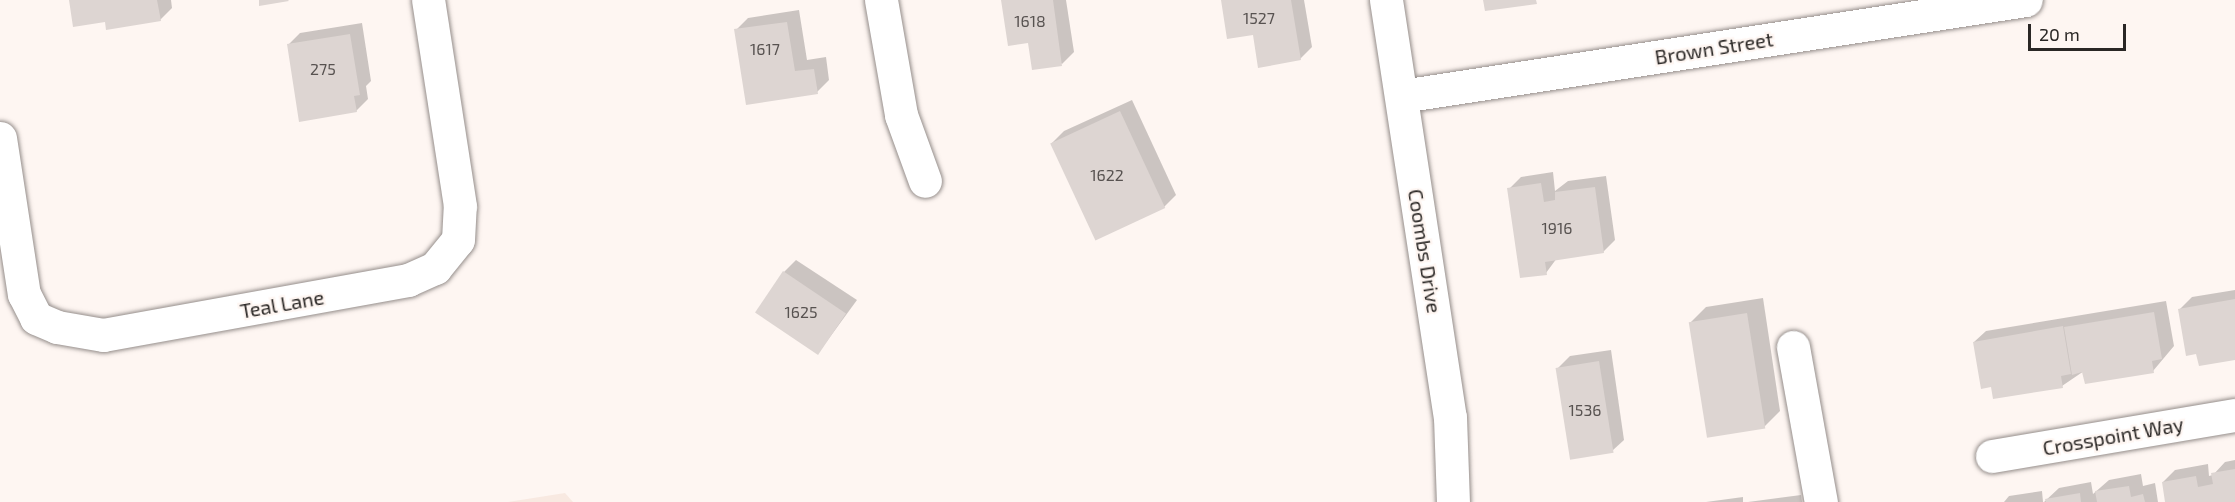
<!DOCTYPE html>
<html>
<head>
<meta charset="utf-8">
<style>
	body { margin:0 }
	#map { position:relative; width:2235px; height:502px; overflow:hidden; background:#fef6f2; font-family:"Exo 2",sans-serif }
	div>[style] { position:absolute }
	[style*='--x'] { left:calc(var(--x)*1px); top:calc(var(--y)*1px); width:calc(var(--w)*1px); rotate:calc(var(--a)*1deg) }
	.built>* { inset:0; background:#f8e9e1 }
	.shadow>* { inset:0; background:#0003 }
	.building>* { inset:0; background:#ddd5d2; transform-origin:0 0 }
	.roads { filter:drop-shadow(0 0 2px #958e8b) drop-shadow(0 0 2px #958e8b) }
	.minor>* { height:33px; margin:-16.5px; padding:0 16.5px; transform-origin:16.5px; border-radius:16.5px; background:#fff }
	span { translate:-50% -50%; white-space:nowrap; text-align:center; line-height:1.15; -webkit-text-stroke:4.5px #fef6f2; paint-order:stroke }
	.number-label { font-size:16px; color:#575250 }
	.number-label span { -webkit-text-stroke-width:0 }
	.street-label { font-size:20px; color:#2a2725 }
	.scale { position:absolute; left:2028px; top:24px; width:98px; height:27px; box-sizing:border-box; border:3px solid #2a2725; border-top:0; padding-left:8px; font-size:18px; line-height:21px; white-space:nowrap; color:#2a2725; -webkit-text-stroke:4px #fef6f2; paint-order:stroke }
</style>
</head>
<body>
<div id="map">
	<div class="built">
		<i style="clip-path:polygon(565px 493px,573px 502px,508px 502px)"></i>
	</div>
	<div class="shadow">
		<i style="clip-path:polygon(71px 0,171px 0,172px 8px,160px 20px,106px 20px)"></i>
		<i style="clip-path:polygon(1003px 0,1066px 0,1074px 52px,1062px 64px,1030px 41px)"></i>
		<i style="clip-path:polygon(1222px 0,1304px 0,1312px 47px,1300px 59px)"></i>
		<i style="clip-path:polygon(799px 10px,807px 60px,826px 57px,829px 80px,817px 92px,736px 30px,748px 18px)"></i>
		<i style="clip-path:polygon(362px 23px,371px 81px,366px 86px,368px 99px,356px 111px,288px 45px,300px 33px)"></i>
		<i style="clip-path:polygon(1132px 100px,1176px 195px,1164px 207px,1052px 143px,1064px 131px)"></i>
		<i style="clip-path:polygon(1553px 172px,1555px 191px,1568px 181px,1606px 176px,1615px 240px,1603px 252px,1557px 258px,1546px 273px,1509px 189px,1521px 177px)"></i>
		<i style="clip-path:polygon(796px 260px,857px 300px,819px 352px,784px 272px)"></i>
		<i style="clip-path:polygon(2235px 290px,2235px 359px,2180px 309px,2192px 297px)"></i>
		<i style="clip-path:polygon(1763px 298px,1780px 411px,1764px 427px,1690px 323px,1706px 307px)"></i>
		<i style="clip-path:polygon(2166px 301px,2174px 346px,2153px 371px,2084px 371px,2062px 386px,1993px 386px,1974px 342px,1986px 331px)"></i>
		<i style="clip-path:polygon(1611px 350px,1624px 440px,1612px 451px,1558px 368px,1570px 356px)"></i>
		<i style="clip-path:polygon(2235px 460px,2235px 502px,2167px 502px,2163px 482px,2175px 470px,2208px 464px,2209px 476px,2213px 475px,2225px 462px)"></i>
		<i style="clip-path:polygon(2141px 474px,2143px 486px,2155px 483px,2158px 502px,2044px 502px,2059px 488px,2091px 482px,2093px 494px,2109px 480px)"></i>
		<i style="clip-path:polygon(2042px 491px,2043px 502px,2004px 502px,2009px 496px)"></i>
		<i style="clip-path:polygon(1801px 495px,1802px 502px,1748px 502px)"></i>
		<i style="clip-path:polygon(1743px 497px,1743px 502px,1706px 502px)"></i>
	</div>
	<div class="building">
		<i style="clip-path:polygon(69px 0,157px 0,161px 21px,106px 30px,105px 22px,73px 27px)"></i>
		<i style="clip-path:polygon(259px 0,288px 0,289px 1px,259px 6px)"></i>
		<i style="clip-path:polygon(1001px 0,1053px 0,1062px 66px,1032px 70px,1028px 43px,1008px 46px)"></i>
		<i style="clip-path:polygon(1221px 0,1291px 0,1301px 60px,1258px 68px,1253px 35px,1227px 39px)"></i>
		<i style="clip-path:polygon(1483px 0,1536px 0,1537px 4px,1485px 11px)"></i>
		<i style="clip-path:polygon(787px 22px,795px 71px,814px 69px,818px 94px,746px 105px,734px 29px)"></i>
		<i style="clip-path:polygon(350px 34px,360px 95px,354px 96px,357px 112px,299px 122px,287px 44px)"></i>
		<i style="left:1120px;top:111px;width:107px;height:77px;rotate:65deg"></i>
		<i style="clip-path:polygon(1541px 183px,1544px 202px,1555px 200px,1555px 192px,1595px 187px,1604px 253px,1545px 262px,1547px 275px,1520px 278px,1507px 188px)"></i>
		<i style="left:783px;top:271px;width:76px;height:50px;rotate:34deg"></i>
		<i style="clip-path:polygon(2235px 299px,2235px 360px,2199px 366px,2196px 354px,2186px 356px,2178px 309px)"></i>
		<i style="clip-path:polygon(2154px 312px,2162px 359px,2152px 361px,2154px 373px,2085px 384px,2082px 372px,2072px 375px,2064px 327px)"></i>
		<i style="left:1747px;top:313px;width:117px;height:59px;rotate:81deg"></i>
		<i style="clip-path:polygon(2063px 326px,2071px 374px,2061px 376px,2063px 388px,1993px 399px,1991px 387px,1981px 389px,1973px 342px)"></i>
		<i style="left:1599px;top:361px;width:93px;height:44px;rotate:81deg"></i>
		<i style="clip-path:polygon(2235px 469px,2235px 502px,2165px 502px,2162px 482px,2196px 476px,2198px 487px,2213px 484px,2211px 473px)"></i>
		<i style="clip-path:polygon(2129px 486px,2131px 497px,2143px 494px,2145px 502px,2097px 502px,2095px 491px)"></i>
		<i style="clip-path:polygon(2080px 493px,2081px 502px,2046px 502px,2045px 499px)"></i>
	</div>
	<div class="roads">
		<div class="minor">
			<i style="--x:881;--y:0;--w:117;--a:80.1"></i>
			<i style="--x:901;--y:115;--w:70;--a:70"></i>
			<i style="--x:1386;--y:0;--w:422;--a:81.3"></i>
			<i style="--x:1450;--y:417;--w:85;--a:88"></i>
			<i style="--x:1402;--y:96;--w:631;--a:-8.75"></i>
			<i style="--x:0;--y:138;--w:158;--a:81.3"></i>
			<i style="--x:24;--y:294;--w:27;--a:63"></i>
			<i style="--x:36;--y:318;--w:23;--a:23"></i>
			<i style="--x:57;--y:327;--w:47;--a:9.9"></i>
			<i style="--x:103;--y:335;--w:310;--a:-10.2"></i>
			<i style="--x:408;--y:280;--w:30;--a:-24"></i>
			<i style="--x:435;--y:268;--w:36;--a:-51"></i>
			<i style="--x:458;--y:240;--w:34;--a:-87"></i>
			<i style="--x:460;--y:206;--w:208;--a:-98.8"></i>
			<i style="--x:1793;--y:347;--w:158;--a:79.8"></i>
			<i style="--x:1992;--y:456;--w:246;--a:-9.6"></i>
		</div>
	</div>
	<div class="number-label">
		<span style="left:1259px;top:18px">1527</span>
		<span style="left:1030px;top:21px">1618</span>
		<span style="left:765px;top:49px">1617</span>
		<span style="left:323px;top:69px">275</span>
		<span style="left:1107px;top:175px">1622</span>
		<span style="left:1557px;top:228px">1916</span>
		<span style="left:801px;top:312px">1625</span>
		<span style="left:1585px;top:410px">1536</span>
	</div>
	<div class="street-label">
		<span style="left:1714px;top:48px;rotate:-9deg">Brown Street</span>
		<span style="left:1425px;top:251px;rotate:81deg">Coombs Drive</span>
		<span style="left:282px;top:304px;rotate:-10deg">Teal Lane</span>
		<span style="left:2113px;top:436px;rotate:-10deg">Crosspoint Way</span>
	</div>
	<div class="scale">20 m</div>
</div>
</body>
</html>
